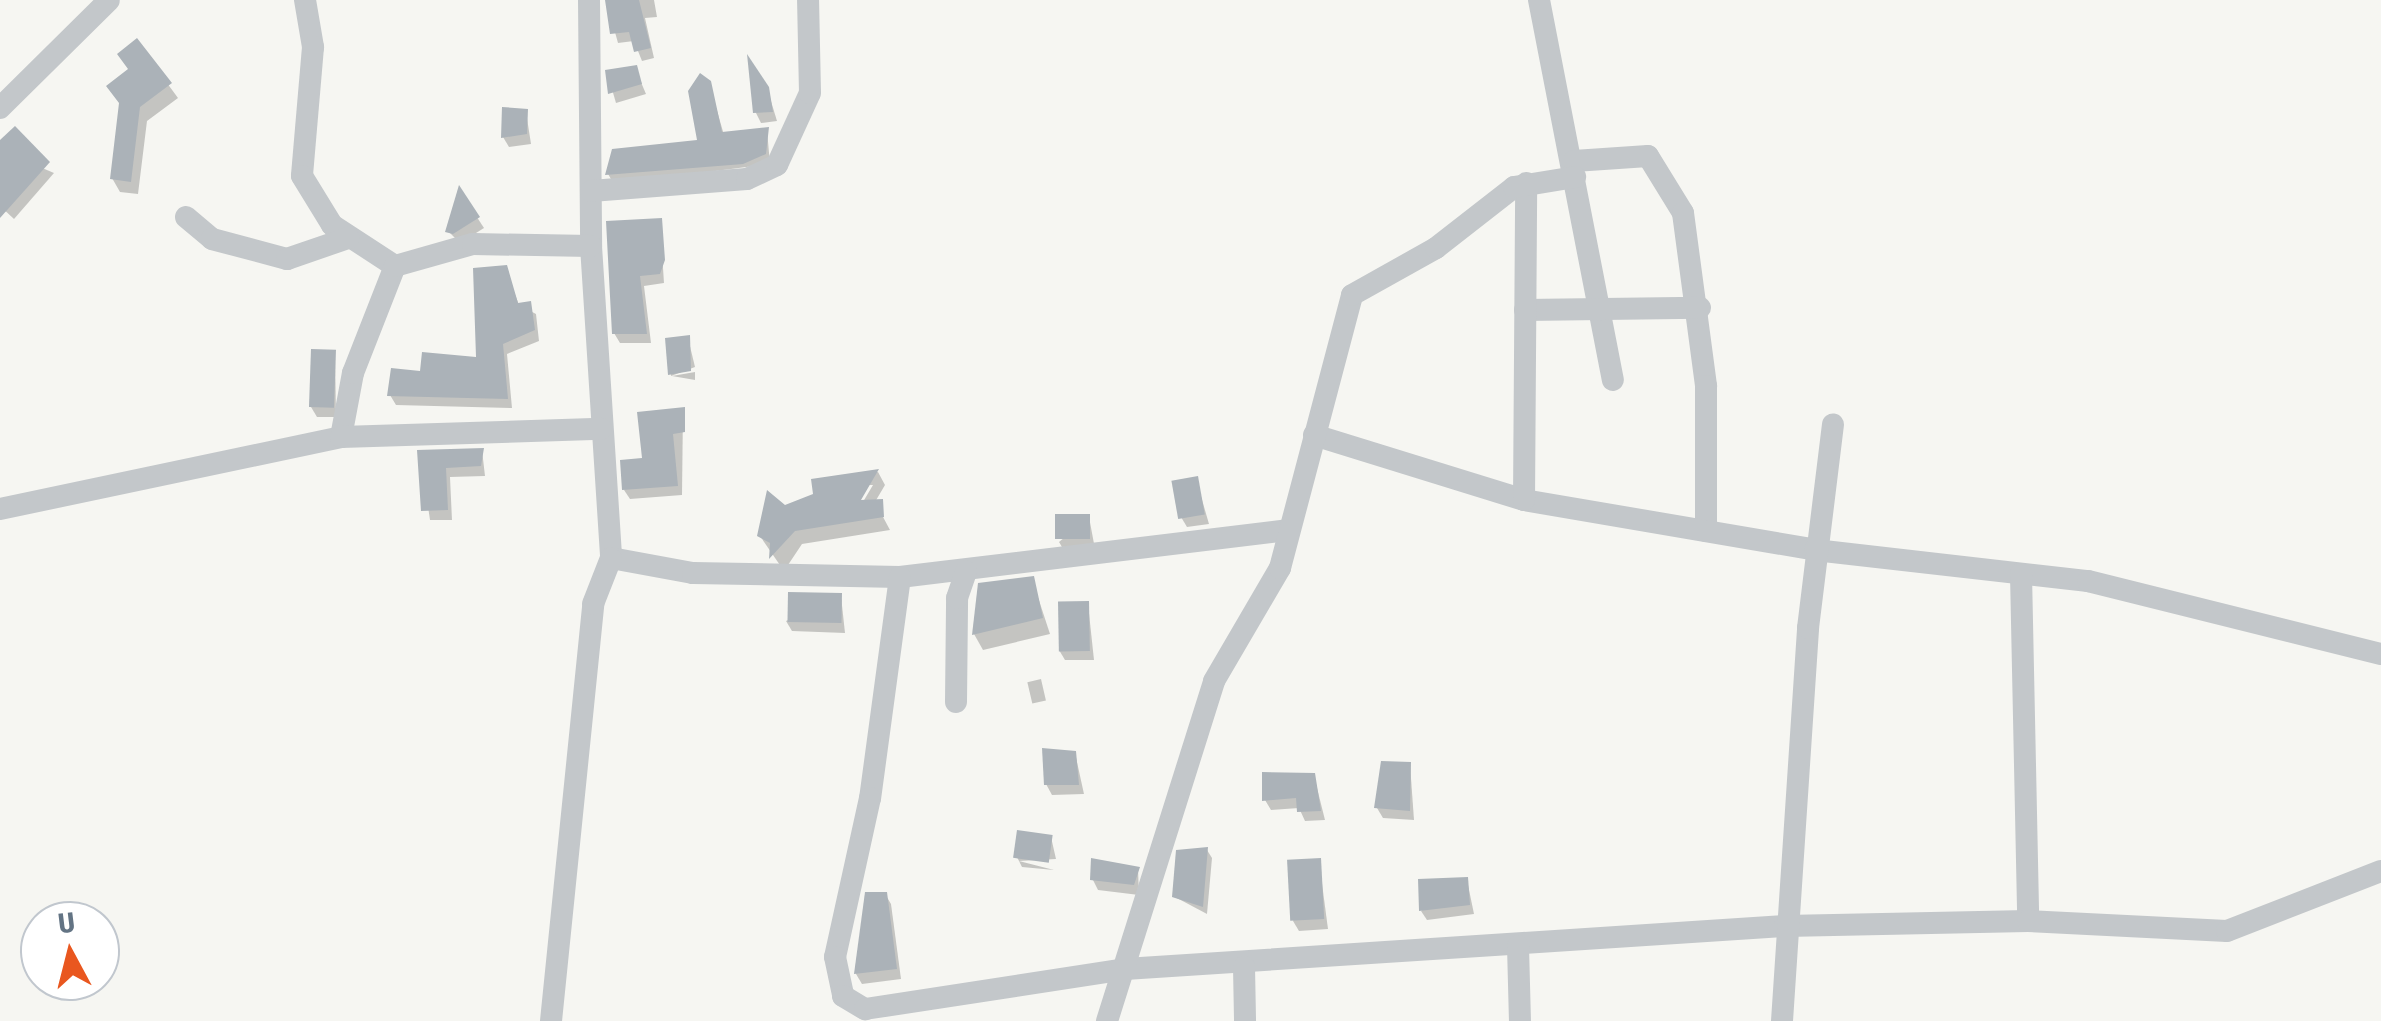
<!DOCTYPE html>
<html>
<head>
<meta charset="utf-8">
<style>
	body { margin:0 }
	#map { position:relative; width:2381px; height:1021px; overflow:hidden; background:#f6f6f2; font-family:"Fira Sans Condensed",sans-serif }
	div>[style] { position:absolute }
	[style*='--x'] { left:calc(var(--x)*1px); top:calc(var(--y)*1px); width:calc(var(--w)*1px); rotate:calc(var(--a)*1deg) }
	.shadow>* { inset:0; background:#0003; transform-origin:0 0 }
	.building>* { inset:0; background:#abb2b8; transform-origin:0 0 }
	.minor>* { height:22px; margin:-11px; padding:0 11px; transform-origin:11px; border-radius:11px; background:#c3c7ca }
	span { translate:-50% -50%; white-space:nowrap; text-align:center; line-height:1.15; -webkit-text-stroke:10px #fff; paint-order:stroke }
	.north { position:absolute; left:20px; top:901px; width:100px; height:100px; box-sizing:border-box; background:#fff; border:2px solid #c1c7ce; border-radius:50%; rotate:353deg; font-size:28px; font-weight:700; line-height:40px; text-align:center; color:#637484 }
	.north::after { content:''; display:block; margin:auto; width:35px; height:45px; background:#e9571f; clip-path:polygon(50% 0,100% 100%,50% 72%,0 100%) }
</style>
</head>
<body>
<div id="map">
	<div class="shadow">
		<i style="clip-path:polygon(606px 0,654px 0,657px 17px,645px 18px,654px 58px,642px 61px,634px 41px,618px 43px)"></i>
		<i style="clip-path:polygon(137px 42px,178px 98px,147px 121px,138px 194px,120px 192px,112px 178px)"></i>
		<i style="clip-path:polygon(635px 68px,646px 94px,616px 103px,607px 72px)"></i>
		<i style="clip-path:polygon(709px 83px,724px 135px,767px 130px,770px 164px,614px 184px,608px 174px,700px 142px)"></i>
		<i style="clip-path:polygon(767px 88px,777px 121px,761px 123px,756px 113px)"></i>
		<i style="clip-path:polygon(526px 112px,531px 144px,509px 147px,503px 137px)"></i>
		<i style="clip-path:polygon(0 150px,54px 173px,14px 219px,0 206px)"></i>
		<i style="clip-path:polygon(460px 191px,484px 228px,460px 243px,448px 231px)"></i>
		<i style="clip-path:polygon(660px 221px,664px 283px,644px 286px,651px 343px,620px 343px,614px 333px)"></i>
		<i style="clip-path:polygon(505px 268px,519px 305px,536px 314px,539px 341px,507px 354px,512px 408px,396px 405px,390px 395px,423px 374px,478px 360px)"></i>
		<i style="clip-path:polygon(688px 338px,695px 367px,671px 376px,668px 341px)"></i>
		<i style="clip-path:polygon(335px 352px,336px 417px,317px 417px,311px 407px)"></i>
		<i style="clip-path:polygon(695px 372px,695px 380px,672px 376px)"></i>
		<i style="clip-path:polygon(683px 410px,682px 495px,630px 499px,624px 490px)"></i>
		<i style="clip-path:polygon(482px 450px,485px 476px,450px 477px,452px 520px,430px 520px,420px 452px)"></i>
		<i style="clip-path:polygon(evenodd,878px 472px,885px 485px,875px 502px,890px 530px,802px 544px,784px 571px,760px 536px,785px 508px,816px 495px,814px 481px,878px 472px,867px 485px,873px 485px,857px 512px,853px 510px,867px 485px)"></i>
		<i style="clip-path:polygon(1196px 479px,1209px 524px,1187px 527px,1181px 517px)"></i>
		<i style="clip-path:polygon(1089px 517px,1095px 549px,1065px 552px,1059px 542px)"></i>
		<i style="clip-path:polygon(1032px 579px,1050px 634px,983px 650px,974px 634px)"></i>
		<i style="clip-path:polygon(841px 596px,845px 633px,792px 631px,786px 621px)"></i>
		<i style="clip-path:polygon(1088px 604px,1094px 660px,1065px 660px,1059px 650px)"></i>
		<i style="left:1041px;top:679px;width:22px;height:14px;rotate:77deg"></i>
		<i style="clip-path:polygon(1075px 753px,1084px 794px,1052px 795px,1046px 784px)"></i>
		<i style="clip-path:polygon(1410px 764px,1414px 820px,1383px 818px,1377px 808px)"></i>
		<i style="clip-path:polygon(1314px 776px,1325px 820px,1305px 821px,1299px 808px,1271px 810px,1265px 800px)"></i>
		<i style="clip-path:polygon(1051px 837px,1056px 859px,1019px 861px,1054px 870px,1022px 867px,1017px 857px)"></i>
		<i style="clip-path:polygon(1207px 850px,1212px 858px,1207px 914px,1175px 897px)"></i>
		<i style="clip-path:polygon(1319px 861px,1328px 929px,1299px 931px,1293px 921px)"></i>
		<i style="clip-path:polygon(1138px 869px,1139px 895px,1098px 890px,1093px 880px)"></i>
		<i style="clip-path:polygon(1467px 880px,1474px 914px,1427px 920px,1421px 911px)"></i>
		<i style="clip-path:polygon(867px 894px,885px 894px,891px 904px,901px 979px,862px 984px,856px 974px)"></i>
	</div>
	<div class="building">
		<i style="clip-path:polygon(605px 0,639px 0,651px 48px,634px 52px,629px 32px,610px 34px)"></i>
		<i style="clip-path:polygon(137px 38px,172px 83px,140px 107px,131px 182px,110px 179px,119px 103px,106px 86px,128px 69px,117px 54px)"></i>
		<i style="clip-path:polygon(747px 54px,769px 87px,773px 112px,753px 113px)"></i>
		<i style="clip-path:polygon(637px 65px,642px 84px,608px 94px,605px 70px)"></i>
		<i style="clip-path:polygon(700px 73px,711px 81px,722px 132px,769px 127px,766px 154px,743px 164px,605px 175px,612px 149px,697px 140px,688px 91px)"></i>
		<i style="clip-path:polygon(502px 107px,528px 109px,527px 134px,501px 138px)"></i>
		<i style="clip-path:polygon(15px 126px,50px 162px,0 218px,0 140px)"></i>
		<i style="clip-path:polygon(459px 185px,480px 217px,453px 234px,445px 232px)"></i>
		<i style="clip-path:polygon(662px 218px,665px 260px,660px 274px,640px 276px,647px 334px,612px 334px,606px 221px)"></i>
		<i style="clip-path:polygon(507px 265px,518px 303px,531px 301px,535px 330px,503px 344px,508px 399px,387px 396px,391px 368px,420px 371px,422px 352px,476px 357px,473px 268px)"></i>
		<i style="clip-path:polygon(690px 335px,691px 371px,668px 375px,665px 338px)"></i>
		<i style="left:311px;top:349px;width:25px;height:58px;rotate:2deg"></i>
		<i style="clip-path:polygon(685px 407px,685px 432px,673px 434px,678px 486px,622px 490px,620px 460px,642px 458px,637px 412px)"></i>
		<i style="clip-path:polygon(484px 448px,481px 466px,446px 468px,448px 510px,421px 511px,417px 450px)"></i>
		<i style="clip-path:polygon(879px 469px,861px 500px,883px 499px,884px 517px,795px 531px,769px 559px,770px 543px,757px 536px,767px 490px,785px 505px,813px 494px,811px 479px)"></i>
		<i style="left:1198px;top:476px;width:39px;height:27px;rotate:80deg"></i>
		<i style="left:1090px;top:514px;width:25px;height:35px;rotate:90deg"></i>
		<i style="clip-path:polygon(1034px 576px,1043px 618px,972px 635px,978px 583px)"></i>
		<i style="left:788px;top:592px;width:54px;height:30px;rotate:1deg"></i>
		<i style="left:1089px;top:601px;width:50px;height:31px;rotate:89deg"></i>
		<i style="clip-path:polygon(1042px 748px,1076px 751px,1079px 785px,1044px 785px)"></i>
		<i style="clip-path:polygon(1381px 761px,1411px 762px,1410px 811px,1374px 808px)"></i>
		<i style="clip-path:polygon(1262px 772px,1315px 773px,1321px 811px,1297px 812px,1296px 798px,1262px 801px)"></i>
		<i style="left:1017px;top:830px;width:36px;height:28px;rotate:8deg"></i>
		<i style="clip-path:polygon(1208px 847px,1203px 907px,1172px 897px,1176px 850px)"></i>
		<i style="clip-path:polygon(1091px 858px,1140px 867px,1134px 885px,1090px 880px)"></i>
		<i style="left:1321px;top:858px;width:61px;height:34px;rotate:87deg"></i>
		<i style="clip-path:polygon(1468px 877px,1470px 905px,1419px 911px,1418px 879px)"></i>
		<i style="clip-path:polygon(865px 892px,887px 892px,897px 969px,854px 974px)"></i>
	</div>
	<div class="minor">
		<i style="--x:305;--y:0;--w:48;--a:80.3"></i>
		<i style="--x:313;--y:47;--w:129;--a:94.9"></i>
		<i style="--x:302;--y:176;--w:57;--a:58.5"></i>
		<i style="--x:332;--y:225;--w:75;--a:33.1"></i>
		<i style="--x:589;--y:0;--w:246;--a:89.5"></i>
		<i style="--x:591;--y:246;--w:313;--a:86.3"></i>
		<i style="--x:611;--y:558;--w:83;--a:10.4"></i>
		<i style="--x:693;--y:573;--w:207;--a:1.1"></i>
		<i style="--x:900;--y:577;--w:392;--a:-6.9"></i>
		<i style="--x:1539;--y:0;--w:387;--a:79"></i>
		<i style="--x:0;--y:108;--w:153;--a:-44.7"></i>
		<i style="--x:1574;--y:161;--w:74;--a:-3.9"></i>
		<i style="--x:1648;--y:156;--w:67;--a:58.4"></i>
		<i style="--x:1683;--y:213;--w:175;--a:82.4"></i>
		<i style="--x:1706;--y:386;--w:145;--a:90"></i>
		<i style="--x:591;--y:191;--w:156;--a:-4.4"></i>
		<i style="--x:747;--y:179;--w:33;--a:-25"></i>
		<i style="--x:777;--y:165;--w:79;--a:-65.4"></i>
		<i style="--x:810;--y:93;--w:93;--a:-91.2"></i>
		<i style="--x:186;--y:217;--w:34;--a:40"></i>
		<i style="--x:212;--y:239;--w:78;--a:14.9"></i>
		<i style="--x:287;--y:259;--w:65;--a:-19"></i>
		<i style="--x:1525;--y:310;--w:175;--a:-0.7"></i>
		<i style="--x:1314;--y:435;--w:220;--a:17.2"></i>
		<i style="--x:1524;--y:500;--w:295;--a:9.7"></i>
		<i style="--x:1815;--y:550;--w:275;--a:6.5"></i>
		<i style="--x:2088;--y:581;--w:302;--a:14"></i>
		<i style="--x:341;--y:437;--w:65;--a:-79.4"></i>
		<i style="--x:353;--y:373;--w:115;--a:-68.6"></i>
		<i style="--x:395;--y:266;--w:81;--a:-15.8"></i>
		<i style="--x:473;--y:244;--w:118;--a:1"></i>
		<i style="--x:1524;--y:500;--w:317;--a:-89.6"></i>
		<i style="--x:0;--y:509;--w:349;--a:-11.9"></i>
		<i style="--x:341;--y:437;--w:260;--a:-1.8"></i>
		<i style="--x:2021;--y:574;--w:347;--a:88.8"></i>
		<i style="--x:900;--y:577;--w:223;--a:97.7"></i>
		<i style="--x:870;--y:798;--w:163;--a:102.4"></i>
		<i style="--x:835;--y:957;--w:40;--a:78"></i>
		<i style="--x:843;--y:996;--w:26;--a:31"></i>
		<i style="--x:865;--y:1009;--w:263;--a:-8.7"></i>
		<i style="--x:1125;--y:969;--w:661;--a:-3.73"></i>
		<i style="--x:1785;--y:926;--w:243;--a:-1.2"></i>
		<i style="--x:2028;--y:921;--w:199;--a:2.9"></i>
		<i style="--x:2227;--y:931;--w:165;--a:-21.3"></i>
		<i style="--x:956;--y:702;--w:104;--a:-89.4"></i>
		<i style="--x:957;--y:598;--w:28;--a:-71"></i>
		<i style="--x:1518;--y:946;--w:75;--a:88.5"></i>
		<i style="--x:1244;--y:967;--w:54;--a:88.9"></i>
		<i style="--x:551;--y:1021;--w:419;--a:-84.2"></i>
		<i style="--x:593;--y:604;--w:49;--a:-68.6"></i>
		<i style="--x:1107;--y:1021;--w:356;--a:-72.5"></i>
		<i style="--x:1214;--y:681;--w:131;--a:-59.7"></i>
		<i style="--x:1280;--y:568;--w:282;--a:-75.2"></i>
		<i style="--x:1352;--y:295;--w:96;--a:-29.2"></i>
		<i style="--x:1436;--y:248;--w:99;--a:-38"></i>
		<i style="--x:1514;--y:187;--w:62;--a:-9.3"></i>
		<i style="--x:1782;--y:1021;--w:394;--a:-86.2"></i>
		<i style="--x:1808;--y:628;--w:205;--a:-83"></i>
	</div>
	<div class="north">U</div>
</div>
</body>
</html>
